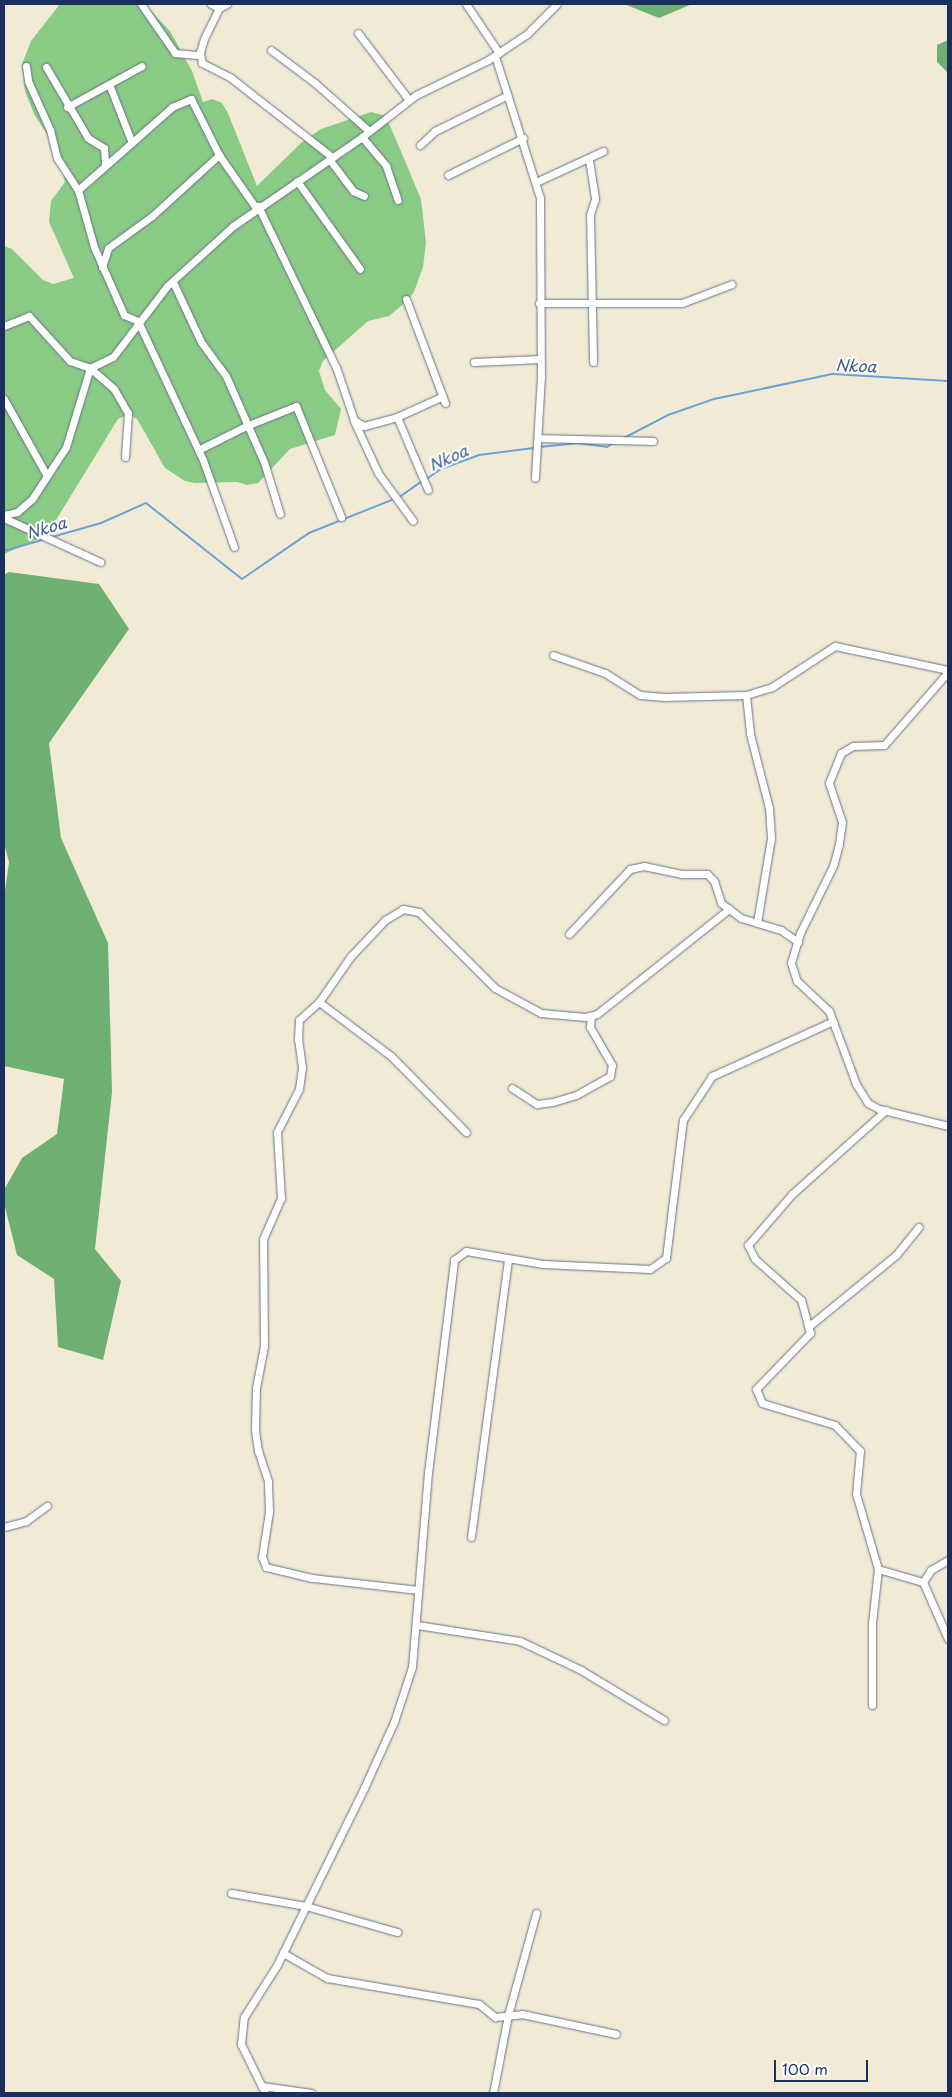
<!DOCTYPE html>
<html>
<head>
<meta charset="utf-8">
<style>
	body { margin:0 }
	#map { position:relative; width:952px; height:2097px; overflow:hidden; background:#f1ebd5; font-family:"Playpen Sans",sans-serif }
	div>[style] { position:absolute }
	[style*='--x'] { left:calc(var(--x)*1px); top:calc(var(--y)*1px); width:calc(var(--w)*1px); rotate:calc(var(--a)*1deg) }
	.green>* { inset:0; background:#89cb84 }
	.forest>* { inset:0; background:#6eaf72 }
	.stream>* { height:2px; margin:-1px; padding:0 1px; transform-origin:1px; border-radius:1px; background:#6aa2d8 }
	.roads { filter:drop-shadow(0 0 1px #667188) drop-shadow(0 0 1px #667188) }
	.minor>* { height:7px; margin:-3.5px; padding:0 3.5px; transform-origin:3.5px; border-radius:3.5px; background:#fff }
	span { translate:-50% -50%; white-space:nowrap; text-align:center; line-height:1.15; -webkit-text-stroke:4px #fff; paint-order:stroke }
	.water-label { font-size:16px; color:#3b5d8f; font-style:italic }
	.frame { position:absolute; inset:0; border:5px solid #1b2f5e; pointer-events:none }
	.scale { position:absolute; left:774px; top:2060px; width:94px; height:22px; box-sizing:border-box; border:2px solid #1b2f5e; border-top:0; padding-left:6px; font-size:15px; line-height:18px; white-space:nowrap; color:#1b2f5e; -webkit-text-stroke:4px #fff; paint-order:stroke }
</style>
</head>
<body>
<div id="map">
	<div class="green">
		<i style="clip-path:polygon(60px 4px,144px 4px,170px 31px,192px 71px,203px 102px,212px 99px,222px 103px,228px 113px,257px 186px,301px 143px,321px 129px,371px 112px,386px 116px,421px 199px,426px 243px,423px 267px,414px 292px,407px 301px,389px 316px,368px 321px,323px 361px,319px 371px,325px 390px,341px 409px,335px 435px,290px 449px,258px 483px,247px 485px,237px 482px,195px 483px,185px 481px,165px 468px,137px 419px,129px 414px,118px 419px,56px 520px,40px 538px,4px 554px,4px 246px,12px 249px,43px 280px,53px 284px,74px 278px,49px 222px,51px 201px,65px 182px,63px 172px,56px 148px,34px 114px,25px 91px,22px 64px,31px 41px)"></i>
	</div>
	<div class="forest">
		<i style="clip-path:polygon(624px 4px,692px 4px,659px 18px)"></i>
		<i style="clip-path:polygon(948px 40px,948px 73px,937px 62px,937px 45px)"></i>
		<i style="clip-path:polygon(9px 572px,99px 584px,129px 629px,49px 743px,61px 838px,108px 943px,112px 1092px,95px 1249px,121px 1281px,103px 1360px,58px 1347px,54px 1279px,17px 1255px,4px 1203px,4px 1190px,22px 1158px,57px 1134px,64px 1079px,4px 1066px,4px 898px,9px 862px,4px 843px,4px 575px)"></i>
	</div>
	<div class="stream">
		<i style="--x:624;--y:438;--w:50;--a:-27.6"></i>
		<i style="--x:668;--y:415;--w:49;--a:-19.2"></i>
		<i style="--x:714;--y:399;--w:122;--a:-11.9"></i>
		<i style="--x:833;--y:374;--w:115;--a:3.5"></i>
		<i style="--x:539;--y:447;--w:37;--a:-6"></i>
		<i style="--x:576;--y:443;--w:31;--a:7"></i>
		<i style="--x:607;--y:447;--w:9;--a:-32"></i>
		<i style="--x:425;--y:480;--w:19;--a:-35"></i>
		<i style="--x:441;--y:469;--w:40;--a:-20.2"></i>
		<i style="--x:479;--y:455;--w:55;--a:-7.3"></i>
		<i style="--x:398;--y:498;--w:28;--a:-35"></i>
		<i style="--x:52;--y:537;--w:51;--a:-15.9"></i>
		<i style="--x:101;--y:523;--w:49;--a:-24"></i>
		<i style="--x:146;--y:503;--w:122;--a:38.4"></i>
		<i style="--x:242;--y:579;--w:81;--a:-34.5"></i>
		<i style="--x:309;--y:533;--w:92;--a:-21.8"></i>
		<i style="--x:4;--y:551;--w:43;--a:-16.3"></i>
	</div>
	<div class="roads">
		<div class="minor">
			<i style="--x:141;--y:4;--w:60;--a:55.2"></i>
			<i style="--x:175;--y:53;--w:25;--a:5"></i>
			<i style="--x:211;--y:4;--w:9;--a:27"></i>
			<i style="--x:227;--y:4;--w:9;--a:153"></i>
			<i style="--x:219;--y:8;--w:34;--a:116"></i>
			<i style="--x:204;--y:39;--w:14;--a:107"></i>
			<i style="--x:200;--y:52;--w:11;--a:80"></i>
			<i style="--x:202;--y:63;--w:33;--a:27"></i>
			<i style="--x:231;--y:78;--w:128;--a:38"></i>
			<i style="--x:466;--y:4;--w:59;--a:56"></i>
			<i style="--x:358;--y:33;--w:84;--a:52.7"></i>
			<i style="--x:271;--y:50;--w:55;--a:36.9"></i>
			<i style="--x:315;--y:83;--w:72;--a:41.6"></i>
			<i style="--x:495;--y:56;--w:149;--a:72.4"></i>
			<i style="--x:540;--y:198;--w:178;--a:89.7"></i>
			<i style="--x:541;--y:376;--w:102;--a:93.4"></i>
			<i style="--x:26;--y:66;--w:15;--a:82"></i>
			<i style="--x:28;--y:81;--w:54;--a:65.8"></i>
			<i style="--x:50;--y:130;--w:29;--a:76"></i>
			<i style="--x:57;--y:158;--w:38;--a:57"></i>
			<i style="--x:46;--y:67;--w:82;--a:59.4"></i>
			<i style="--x:88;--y:138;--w:19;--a:32"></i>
			<i style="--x:104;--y:148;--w:16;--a:86"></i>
			<i style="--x:109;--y:84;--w:63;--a:68.7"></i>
			<i style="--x:67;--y:107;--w:85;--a:-28.7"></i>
			<i style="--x:362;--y:137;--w:38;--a:50"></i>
			<i style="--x:386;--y:166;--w:36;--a:71"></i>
			<i style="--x:420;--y:145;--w:21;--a:-43"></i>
			<i style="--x:435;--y:131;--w:81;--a:-26.3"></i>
			<i style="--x:329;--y:159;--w:40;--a:53"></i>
			<i style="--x:353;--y:191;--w:12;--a:24"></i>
			<i style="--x:589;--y:160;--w:39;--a:81"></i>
			<i style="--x:595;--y:199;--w:16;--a:108"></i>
			<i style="--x:590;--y:214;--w:148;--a:88.8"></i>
			<i style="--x:448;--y:175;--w:84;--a:-26.3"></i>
			<i style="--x:297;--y:181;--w:108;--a:54.4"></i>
			<i style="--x:536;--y:182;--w:74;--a:-24.8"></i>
			<i style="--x:258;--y:206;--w:179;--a:64.2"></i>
			<i style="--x:336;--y:367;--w:56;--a:71.2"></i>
			<i style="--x:354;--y:420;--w:12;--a:31"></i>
			<i style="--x:364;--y:426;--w:34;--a:-15"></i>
			<i style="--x:397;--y:417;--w:48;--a:-24.4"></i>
			<i style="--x:102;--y:267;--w:20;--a:-72"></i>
			<i style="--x:108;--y:248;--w:54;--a:-36"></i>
			<i style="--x:152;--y:216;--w:91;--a:-42.3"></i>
			<i style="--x:173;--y:282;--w:66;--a:65"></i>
			<i style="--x:201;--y:342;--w:42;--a:53.7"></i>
			<i style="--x:226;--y:376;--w:94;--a:66.2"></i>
			<i style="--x:264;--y:462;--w:54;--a:72.9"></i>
			<i style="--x:406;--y:299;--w:111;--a:69.4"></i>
			<i style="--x:539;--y:303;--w:143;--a:0"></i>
			<i style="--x:682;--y:303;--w:53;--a:-20.8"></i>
			<i style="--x:4;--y:326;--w:27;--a:-22"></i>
			<i style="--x:29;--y:316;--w:61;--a:47.7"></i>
			<i style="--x:70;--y:361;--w:21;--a:19"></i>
			<i style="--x:90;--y:368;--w:32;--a:41"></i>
			<i style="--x:114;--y:389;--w:28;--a:60"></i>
			<i style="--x:128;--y:413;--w:44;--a:93.9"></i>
			<i style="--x:474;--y:362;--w:66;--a:-2.6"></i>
			<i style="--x:4;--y:399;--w:86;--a:60.8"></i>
			<i style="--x:397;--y:417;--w:79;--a:67"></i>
			<i style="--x:354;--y:421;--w:57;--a:65.2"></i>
			<i style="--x:378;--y:473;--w:59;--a:53.9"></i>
			<i style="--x:538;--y:438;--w:115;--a:1.5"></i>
			<i style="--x:198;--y:450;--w:54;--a:-26.6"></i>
			<i style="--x:246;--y:426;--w:54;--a:-21.8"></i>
			<i style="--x:296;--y:406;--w:120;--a:67.9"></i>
			<i style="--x:4;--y:515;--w:13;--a:-13"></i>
			<i style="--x:17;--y:512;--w:20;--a:-41"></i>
			<i style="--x:32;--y:499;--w:62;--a:-56.8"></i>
			<i style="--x:66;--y:447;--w:83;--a:-73.1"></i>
			<i style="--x:90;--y:368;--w:25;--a:-26"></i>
			<i style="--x:113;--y:357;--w:89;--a:-52.7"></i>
			<i style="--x:167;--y:286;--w:89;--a:-42.3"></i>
			<i style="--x:233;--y:226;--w:157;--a:-34.6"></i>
			<i style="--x:362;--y:137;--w:68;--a:-37.9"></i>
			<i style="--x:416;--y:95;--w:80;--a:-25.9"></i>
			<i style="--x:488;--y:60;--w:47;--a:-33.7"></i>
			<i style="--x:527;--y:34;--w:42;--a:-45"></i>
			<i style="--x:4;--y:518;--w:106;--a:24.6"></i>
			<i style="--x:234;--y:547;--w:92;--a:-109.6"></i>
			<i style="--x:203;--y:460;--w:153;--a:-115.1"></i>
			<i style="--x:138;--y:321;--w:15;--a:-157"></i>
			<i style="--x:124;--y:315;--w:74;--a:-113.8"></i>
			<i style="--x:94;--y:247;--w:59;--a:-105.7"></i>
			<i style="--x:78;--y:190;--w:125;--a:-41.4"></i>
			<i style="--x:172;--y:107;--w:21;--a:-23"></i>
			<i style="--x:191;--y:99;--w:63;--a:63.4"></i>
			<i style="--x:219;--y:155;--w:65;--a:55.1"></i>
			<i style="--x:553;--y:655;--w:55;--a:19.1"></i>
			<i style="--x:605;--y:673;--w:41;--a:32.2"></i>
			<i style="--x:640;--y:695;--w:24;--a:5"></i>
			<i style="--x:664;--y:697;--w:82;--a:-1.4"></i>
			<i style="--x:746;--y:695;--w:27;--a:-17"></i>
			<i style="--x:772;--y:687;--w:75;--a:-33.1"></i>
			<i style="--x:835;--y:646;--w:116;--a:12"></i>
			<i style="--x:948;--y:672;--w:97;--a:131.2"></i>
			<i style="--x:884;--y:745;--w:31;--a:178"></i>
			<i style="--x:853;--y:746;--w:14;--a:150"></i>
			<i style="--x:841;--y:753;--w:32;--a:112"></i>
			<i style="--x:829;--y:783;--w:41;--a:71.6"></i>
			<i style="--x:842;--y:822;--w:22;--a:98"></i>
			<i style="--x:839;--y:844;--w:23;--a:105"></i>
			<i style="--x:833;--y:866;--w:75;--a:116.2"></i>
			<i style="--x:800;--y:933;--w:31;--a:107"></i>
			<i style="--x:791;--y:963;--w:19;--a:72"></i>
			<i style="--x:797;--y:981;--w:44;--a:43.2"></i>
			<i style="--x:829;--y:1011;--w:78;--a:69.7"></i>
			<i style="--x:856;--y:1084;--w:22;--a:58"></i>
			<i style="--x:868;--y:1103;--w:13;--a:29"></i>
			<i style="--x:879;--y:1109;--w:71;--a:13.8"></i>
			<i style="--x:746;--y:695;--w:39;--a:84"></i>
			<i style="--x:750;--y:734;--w:76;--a:75.6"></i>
			<i style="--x:769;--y:808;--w:30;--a:86"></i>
			<i style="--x:771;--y:838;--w:86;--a:99.4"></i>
			<i style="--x:569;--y:934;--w:89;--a:-46.8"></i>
			<i style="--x:630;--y:869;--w:14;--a:-12"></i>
			<i style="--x:644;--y:866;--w:39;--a:12"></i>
			<i style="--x:682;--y:874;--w:25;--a:0"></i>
			<i style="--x:707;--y:874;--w:10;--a:45"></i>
			<i style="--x:714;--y:881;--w:23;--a:72"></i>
			<i style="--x:721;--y:903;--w:25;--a:37"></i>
			<i style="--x:741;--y:918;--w:42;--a:16.7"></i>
			<i style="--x:781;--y:930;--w:21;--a:35"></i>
			<i style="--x:319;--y:1002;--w:90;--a:36.9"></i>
			<i style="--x:391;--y:1056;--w:107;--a:45.4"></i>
			<i style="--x:512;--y:1088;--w:30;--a:33"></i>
			<i style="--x:537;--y:1104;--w:16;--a:-7"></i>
			<i style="--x:553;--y:1102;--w:24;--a:-17"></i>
			<i style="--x:576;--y:1095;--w:39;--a:-29"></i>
			<i style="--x:610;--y:1076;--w:11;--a:-80"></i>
			<i style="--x:612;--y:1065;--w:44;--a:-120.1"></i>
			<i style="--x:590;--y:1027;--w:11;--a:-85"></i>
			<i style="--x:808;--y:1327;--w:114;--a:-39.3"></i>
			<i style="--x:896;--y:1255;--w:36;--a:-51"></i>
			<i style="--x:4;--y:1527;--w:23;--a:-15"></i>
			<i style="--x:26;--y:1521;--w:26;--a:-36"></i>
			<i style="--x:471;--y:1537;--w:281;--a:-82.4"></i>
			<i style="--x:948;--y:1560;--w:20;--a:150"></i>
			<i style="--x:931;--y:1570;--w:14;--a:124"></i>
			<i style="--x:923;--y:1582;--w:62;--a:66.3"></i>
			<i style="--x:878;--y:1569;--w:47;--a:16.1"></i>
			<i style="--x:418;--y:1590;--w:107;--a:-173.5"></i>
			<i style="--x:312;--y:1578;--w:47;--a:-166.6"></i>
			<i style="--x:266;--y:1567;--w:11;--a:-112"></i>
			<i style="--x:262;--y:1557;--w:46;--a:-81.2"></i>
			<i style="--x:269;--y:1512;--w:31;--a:-92"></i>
			<i style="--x:268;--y:1481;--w:32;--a:-108"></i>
			<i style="--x:258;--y:1451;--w:22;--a:-98"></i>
			<i style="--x:255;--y:1429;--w:41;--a:-88.6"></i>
			<i style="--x:256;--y:1388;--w:43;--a:-79.2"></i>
			<i style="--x:264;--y:1346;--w:107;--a:-90.5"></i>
			<i style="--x:263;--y:1239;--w:45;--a:-66.3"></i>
			<i style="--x:281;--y:1198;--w:66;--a:-93.5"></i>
			<i style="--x:277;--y:1132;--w:48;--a:-62.9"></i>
			<i style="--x:299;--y:1089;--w:22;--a:-82"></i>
			<i style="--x:302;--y:1067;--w:28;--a:-98"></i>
			<i style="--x:298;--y:1039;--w:19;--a:-87"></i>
			<i style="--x:299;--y:1020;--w:27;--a:-42"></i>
			<i style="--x:319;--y:1002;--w:56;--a:-55.2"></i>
			<i style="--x:351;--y:956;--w:50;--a:-46.6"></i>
			<i style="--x:385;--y:920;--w:21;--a:-31"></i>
			<i style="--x:403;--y:909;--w:16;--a:11"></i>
			<i style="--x:419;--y:912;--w:107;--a:45"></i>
			<i style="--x:495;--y:988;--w:52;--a:28.5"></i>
			<i style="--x:541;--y:1013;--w:44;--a:5.2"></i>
			<i style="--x:585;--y:1017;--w:12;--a:-14"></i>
			<i style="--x:597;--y:1014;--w:169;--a:-38.5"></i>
			<i style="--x:417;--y:1625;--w:104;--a:8.8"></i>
			<i style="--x:520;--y:1641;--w:68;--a:25.4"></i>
			<i style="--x:581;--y:1670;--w:97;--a:31.1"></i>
			<i style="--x:872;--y:1705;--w:82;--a:-90"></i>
			<i style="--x:872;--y:1623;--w:54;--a:-83.7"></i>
			<i style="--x:878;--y:1569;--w:78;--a:-106.3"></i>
			<i style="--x:856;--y:1494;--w:43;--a:-84.7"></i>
			<i style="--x:860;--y:1451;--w:36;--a:-134"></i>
			<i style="--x:835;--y:1425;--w:76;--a:-163.2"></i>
			<i style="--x:762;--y:1403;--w:15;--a:-113"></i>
			<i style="--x:756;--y:1389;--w:78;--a:-46"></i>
			<i style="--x:810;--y:1333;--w:34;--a:-105"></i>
			<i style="--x:801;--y:1300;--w:62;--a:-138.3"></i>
			<i style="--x:755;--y:1259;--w:16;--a:-117"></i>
			<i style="--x:748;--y:1245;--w:67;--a:-49.2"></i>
			<i style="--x:792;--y:1194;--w:126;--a:-41.8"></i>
			<i style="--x:231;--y:1893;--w:76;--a:9.8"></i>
			<i style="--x:306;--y:1906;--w:95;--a:15.9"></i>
			<i style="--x:283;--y:1953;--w:51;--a:29.6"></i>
			<i style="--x:327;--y:1978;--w:154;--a:9.7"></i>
			<i style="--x:479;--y:2004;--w:21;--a:39"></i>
			<i style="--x:495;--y:2017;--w:27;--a:-6"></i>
			<i style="--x:522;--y:2014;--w:96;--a:12"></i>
			<i style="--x:262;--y:2086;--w:50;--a:8"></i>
			<i style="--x:265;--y:2093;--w:55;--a:-116.1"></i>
			<i style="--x:241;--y:2044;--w:27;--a:-84"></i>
			<i style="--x:244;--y:2017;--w:62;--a:-57.6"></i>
			<i style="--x:277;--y:1965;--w:197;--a:-63.8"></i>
			<i style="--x:364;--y:1788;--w:72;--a:-65.6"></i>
			<i style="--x:394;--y:1722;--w:58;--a:-71.9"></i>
			<i style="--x:412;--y:1667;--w:195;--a:-85.3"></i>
			<i style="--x:428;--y:1473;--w:215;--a:-83"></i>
			<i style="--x:454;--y:1260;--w:15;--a:-37"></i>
			<i style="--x:466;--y:1251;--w:78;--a:9.6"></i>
			<i style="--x:543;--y:1264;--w:107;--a:2.7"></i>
			<i style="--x:650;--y:1269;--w:19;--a:-35"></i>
			<i style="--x:666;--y:1258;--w:139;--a:-83"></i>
			<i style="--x:683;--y:1120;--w:53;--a:-56.6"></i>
			<i style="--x:712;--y:1076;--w:133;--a:-24.4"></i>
			<i style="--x:493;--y:2093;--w:79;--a:-79.1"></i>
			<i style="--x:508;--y:2015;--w:106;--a:-74.6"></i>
		</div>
	</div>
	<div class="water-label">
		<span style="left:856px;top:365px;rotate:2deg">Nkoa</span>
		<span style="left:448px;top:457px;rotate:-24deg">Nkoa</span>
		<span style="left:46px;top:527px;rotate:-16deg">Nkoa</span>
	</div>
	<div class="frame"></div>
	<div class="scale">100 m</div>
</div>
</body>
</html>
